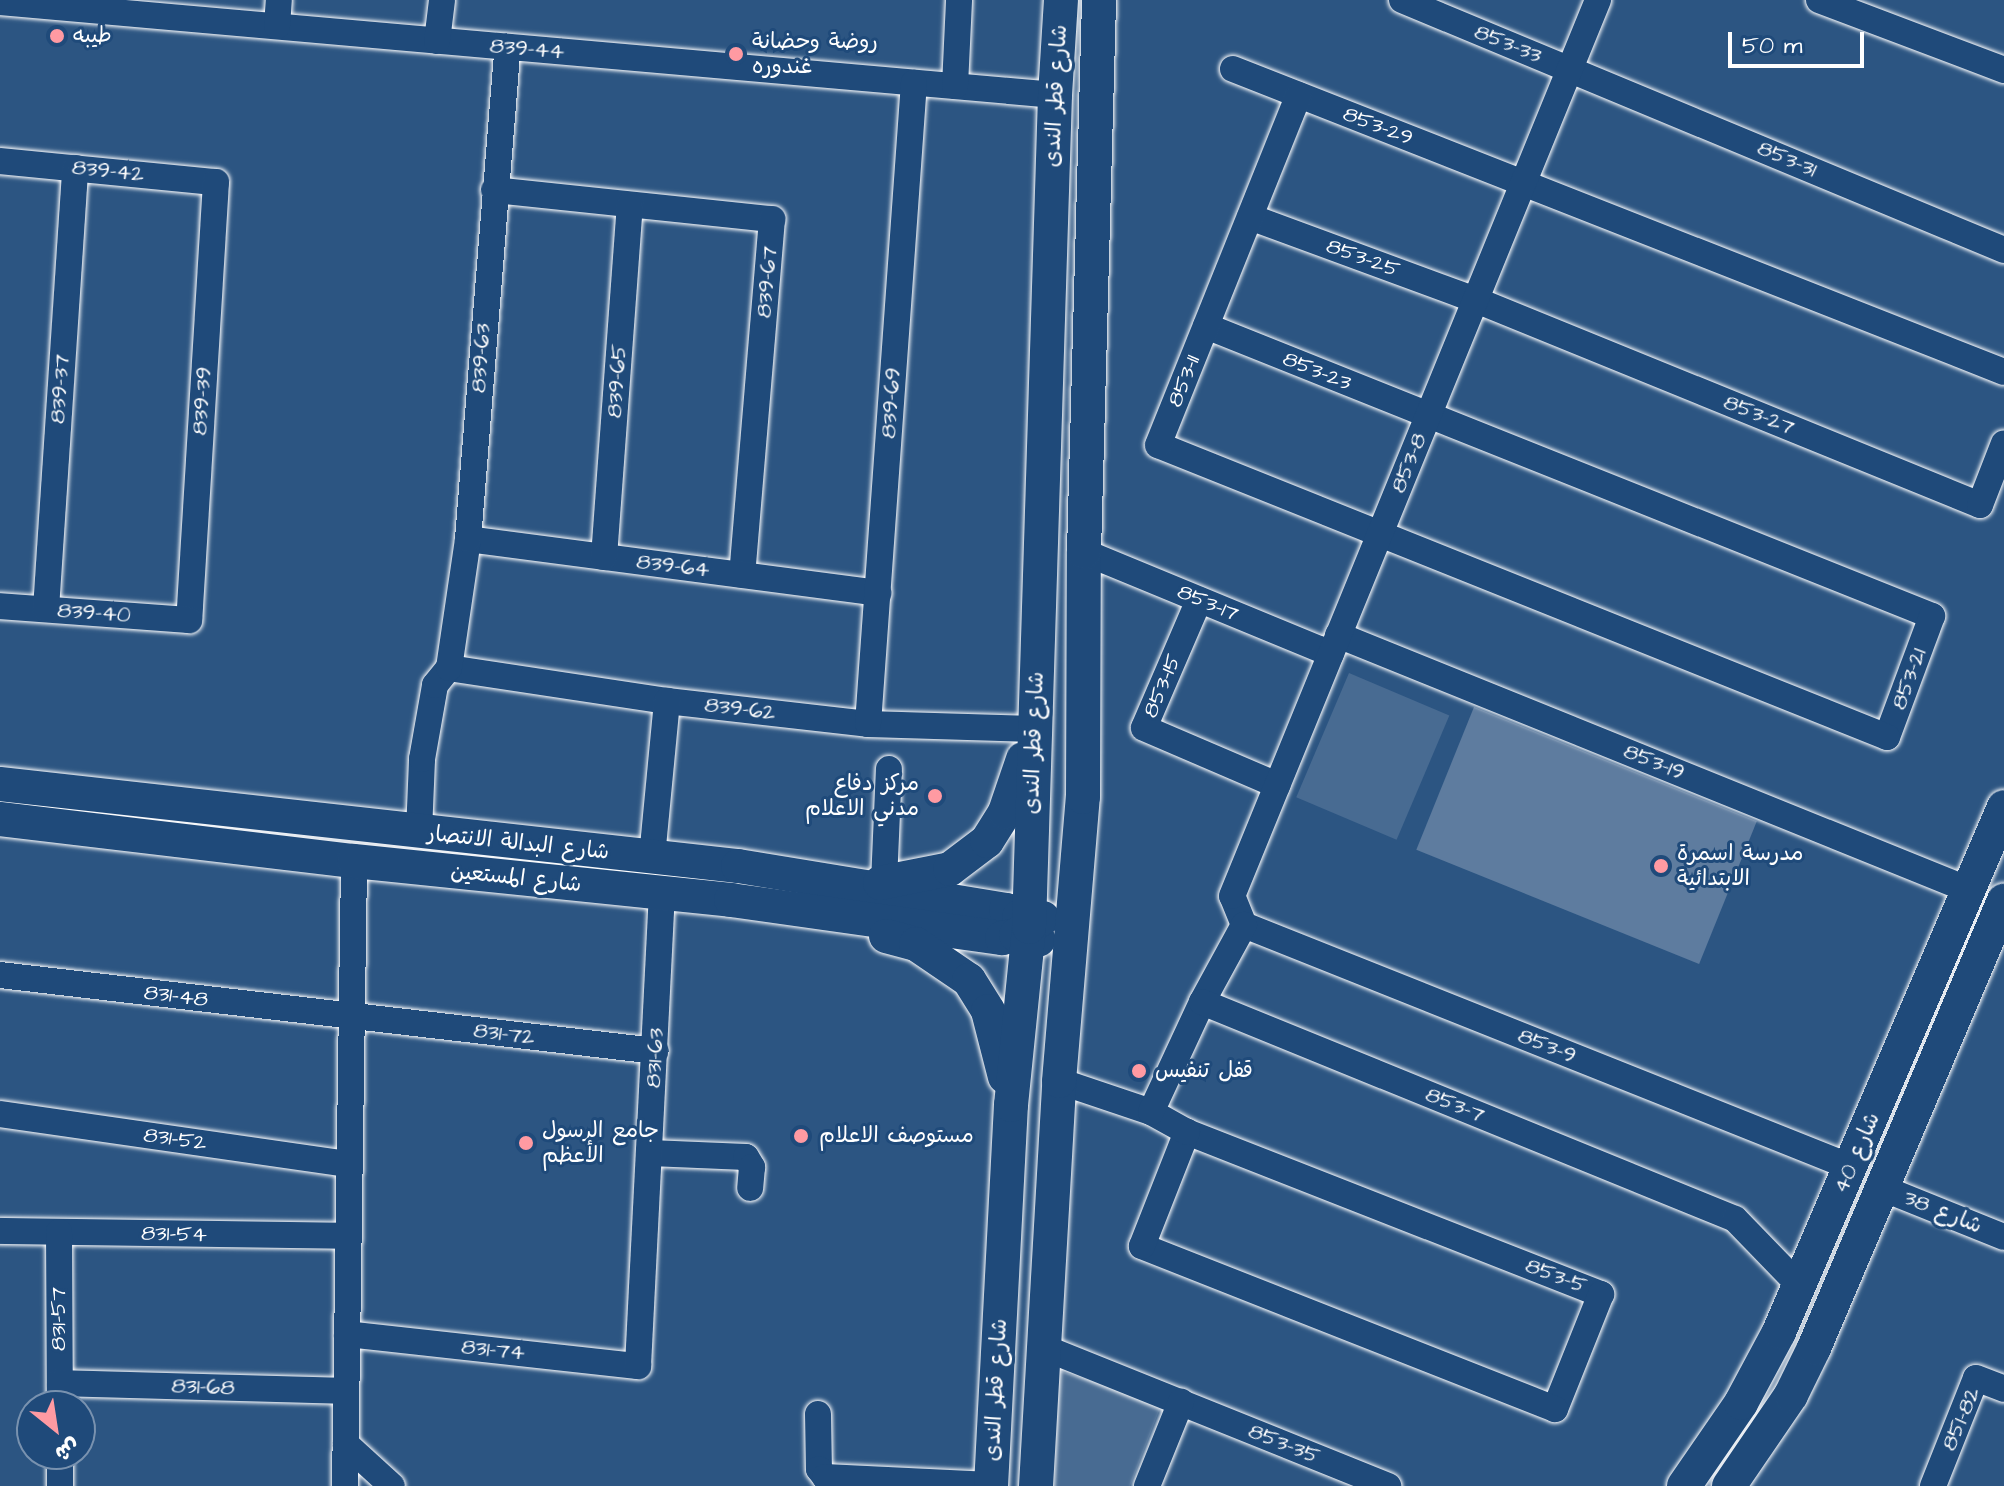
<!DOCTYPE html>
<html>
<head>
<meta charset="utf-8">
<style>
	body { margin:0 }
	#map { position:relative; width:2004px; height:1486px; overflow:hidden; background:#2c5582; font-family:"Architects Daughter","Playpen Sans Arabic",sans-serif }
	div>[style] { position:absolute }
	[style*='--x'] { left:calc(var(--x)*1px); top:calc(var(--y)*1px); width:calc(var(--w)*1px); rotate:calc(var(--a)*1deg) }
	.green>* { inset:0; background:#486b92; transform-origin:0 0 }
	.building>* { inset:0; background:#5e7c9f; transform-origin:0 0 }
	.roads { filter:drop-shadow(0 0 2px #fff) drop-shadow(0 0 2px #fff) }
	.minor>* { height:26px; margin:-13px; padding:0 13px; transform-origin:13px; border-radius:13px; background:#1f4a7a }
	.major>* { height:34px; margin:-17px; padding:0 17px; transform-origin:17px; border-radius:17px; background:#1f4a7a }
	.dots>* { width:22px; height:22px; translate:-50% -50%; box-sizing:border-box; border:4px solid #1f4a7a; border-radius:50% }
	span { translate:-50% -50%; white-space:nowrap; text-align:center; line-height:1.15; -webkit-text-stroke:6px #1f4a7a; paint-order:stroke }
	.poi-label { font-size:22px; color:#fff }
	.left { translate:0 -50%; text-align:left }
	.right { translate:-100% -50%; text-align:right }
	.street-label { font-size:22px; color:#fff }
	.north { position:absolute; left:16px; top:1390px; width:80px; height:80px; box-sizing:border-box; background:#1f4a7a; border:2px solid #7992af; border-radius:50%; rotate:150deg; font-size:22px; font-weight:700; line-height:32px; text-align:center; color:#fff }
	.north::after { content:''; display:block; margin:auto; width:28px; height:36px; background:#ff9aa2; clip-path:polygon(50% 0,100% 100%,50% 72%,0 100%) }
	.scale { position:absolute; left:1728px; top:32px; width:136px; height:36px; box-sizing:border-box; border:4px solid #fff; border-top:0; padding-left:10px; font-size:24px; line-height:28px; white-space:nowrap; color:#fff; -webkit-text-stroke:6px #1f4a7a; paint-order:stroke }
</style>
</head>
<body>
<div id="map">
	<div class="green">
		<i style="left:1349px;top:673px;width:109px;height:135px;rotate:23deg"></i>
		<i style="clip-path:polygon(1059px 1371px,1162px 1403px,1130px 1486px,1055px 1486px)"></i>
	</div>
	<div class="building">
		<i style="left:1474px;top:707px;width:305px;height:154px;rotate:22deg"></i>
	</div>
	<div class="roads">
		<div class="minor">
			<i style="--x:1402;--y:0;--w:652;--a:22.55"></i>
			<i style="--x:1819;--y:0;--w:198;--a:20.7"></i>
			<i style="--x:0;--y:2;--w:1059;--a:5.04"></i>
			<i style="--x:277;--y:26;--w:26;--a:-86"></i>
			<i style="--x:437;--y:41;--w:41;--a:-83"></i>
			<i style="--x:1233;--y:69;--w:828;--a:21.45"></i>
			<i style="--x:955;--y:86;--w:86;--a:-87.3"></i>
			<i style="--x:0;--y:161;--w:217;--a:5.6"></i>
			<i style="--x:216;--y:182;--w:439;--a:93.5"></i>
			<i style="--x:189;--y:620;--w:190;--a:-175.8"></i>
			<i style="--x:494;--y:190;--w:280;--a:6"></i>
			<i style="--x:772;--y:219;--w:357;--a:94.8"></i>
			<i style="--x:1250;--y:217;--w:241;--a:20.2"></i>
			<i style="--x:1476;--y:300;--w:544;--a:22.13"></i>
			<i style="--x:1980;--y:505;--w:66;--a:-68.8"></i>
			<i style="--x:1206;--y:326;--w:782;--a:21.77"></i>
			<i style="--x:1932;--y:616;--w:129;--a:110.4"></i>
			<i style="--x:1887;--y:737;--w:785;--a:-158.17"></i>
			<i style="--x:1158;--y:445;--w:377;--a:-68.1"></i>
			<i style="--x:468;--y:539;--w:414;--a:7.5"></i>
			<i style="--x:1084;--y:552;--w:267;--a:22.4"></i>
			<i style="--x:604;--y:557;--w:353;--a:-85.8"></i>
			<i style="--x:1199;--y:600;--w:139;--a:113.3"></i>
			<i style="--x:1144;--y:728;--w:145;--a:23.2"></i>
			<i style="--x:46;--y:609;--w:442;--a:-86.2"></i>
			<i style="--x:1338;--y:635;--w:681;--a:22"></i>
			<i style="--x:449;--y:668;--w:220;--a:8.6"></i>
			<i style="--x:667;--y:701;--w:202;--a:6.5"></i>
			<i style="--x:868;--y:724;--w:166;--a:1.7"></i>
			<i style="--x:868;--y:724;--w:643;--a:-85.9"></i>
			<i style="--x:419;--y:832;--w:73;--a:-87.6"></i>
			<i style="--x:422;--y:759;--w:75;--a:-80"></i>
			<i style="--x:435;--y:685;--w:22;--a:-51"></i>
			<i style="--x:449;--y:668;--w:130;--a:-81.6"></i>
			<i style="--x:468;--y:539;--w:494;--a:-85.4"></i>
			<i style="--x:652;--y:857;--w:157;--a:-84.5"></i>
			<i style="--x:884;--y:882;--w:113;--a:-87.5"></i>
			<i style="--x:1244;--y:925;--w:31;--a:-112"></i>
			<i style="--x:1232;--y:896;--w:968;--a:-67.78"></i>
			<i style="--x:1244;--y:925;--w:653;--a:21.74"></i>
			<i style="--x:0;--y:975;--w:660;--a:6.61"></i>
			<i style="--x:1202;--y:1002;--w:88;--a:-61.4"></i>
			<i style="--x:1059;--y:1081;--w:97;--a:18.6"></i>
			<i style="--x:0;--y:1114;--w:353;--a:8.2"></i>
			<i style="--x:1187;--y:1132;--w:445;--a:21.4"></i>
			<i style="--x:1601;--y:1294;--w:124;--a:111.8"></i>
			<i style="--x:1555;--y:1409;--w:444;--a:-158.5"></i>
			<i style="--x:1142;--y:1246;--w:123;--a:-68.5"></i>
			<i style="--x:1187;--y:1132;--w:41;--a:-150.9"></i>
			<i style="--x:1151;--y:1112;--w:121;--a:-65.1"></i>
			<i style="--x:1202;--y:1002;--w:575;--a:22.15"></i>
			<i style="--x:1735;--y:1219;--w:92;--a:45.9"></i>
			<i style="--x:650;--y:1153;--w:96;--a:2.4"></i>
			<i style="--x:746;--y:1157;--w:12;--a:59"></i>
			<i style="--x:752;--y:1167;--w:21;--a:95"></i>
			<i style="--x:1882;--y:1188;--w:131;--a:21.9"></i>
			<i style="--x:0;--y:1231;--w:348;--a:0.8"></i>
			<i style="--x:59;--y:1232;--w:174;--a:89.7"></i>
			<i style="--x:347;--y:1334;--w:293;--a:6.3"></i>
			<i style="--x:638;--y:1366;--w:473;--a:-87.1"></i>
			<i style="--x:1045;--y:1348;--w:370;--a:21.9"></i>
			<i style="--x:60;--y:1383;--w:286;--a:1.6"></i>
			<i style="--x:818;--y:1414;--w:55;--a:89"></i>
			<i style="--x:819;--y:1469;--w:10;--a:53"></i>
			<i style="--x:825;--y:1477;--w:166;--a:2.8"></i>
			<i style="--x:346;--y:1444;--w:62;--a:42.4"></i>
			<i style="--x:60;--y:1454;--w:32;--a:90"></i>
			<i style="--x:345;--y:1486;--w:625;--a:-89.17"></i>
			<i style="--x:1147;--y:1486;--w:91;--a:-68"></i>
			<i style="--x:1933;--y:1486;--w:116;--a:-68.3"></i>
			<i style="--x:1976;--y:1378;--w:30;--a:21"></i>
		</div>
		<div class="major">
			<i style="--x:0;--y:784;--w:743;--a:6.34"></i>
			<i style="--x:738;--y:866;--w:272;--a:9.3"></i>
			<i style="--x:1006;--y:910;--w:15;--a:28"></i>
			<i style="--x:1019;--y:917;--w:30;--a:49"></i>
			<i style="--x:0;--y:819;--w:356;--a:6.8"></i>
			<i style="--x:354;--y:861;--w:379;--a:5.9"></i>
			<i style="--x:731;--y:900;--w:274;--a:8"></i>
			<i style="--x:1002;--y:938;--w:14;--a:-12"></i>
			<i style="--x:1016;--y:935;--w:32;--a:-32"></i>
			<i style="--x:880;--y:883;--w:71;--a:-11.3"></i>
			<i style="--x:950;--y:869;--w:46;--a:-37.1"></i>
			<i style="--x:987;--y:841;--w:34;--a:-58"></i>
			<i style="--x:1005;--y:812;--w:56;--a:-71.2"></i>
			<i style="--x:886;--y:936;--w:31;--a:15"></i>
			<i style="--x:916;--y:944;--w:64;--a:34.2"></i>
			<i style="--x:969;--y:980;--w:36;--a:58"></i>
			<i style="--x:988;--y:1011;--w:68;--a:75.6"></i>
			<i style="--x:991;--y:1486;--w:382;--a:-87"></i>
			<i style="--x:1011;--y:1105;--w:179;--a:-84.2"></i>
			<i style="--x:1029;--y:927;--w:832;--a:-88.21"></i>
			<i style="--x:1055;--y:95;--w:95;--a:-86.4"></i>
			<i style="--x:1036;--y:1486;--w:406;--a:-86.7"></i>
			<i style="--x:1059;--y:1081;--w:285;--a:-85.2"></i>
			<i style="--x:1083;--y:797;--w:245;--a:-89.8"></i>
			<i style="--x:1084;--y:552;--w:552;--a:-88.44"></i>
			<i style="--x:1684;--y:1486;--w:101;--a:-55.5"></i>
			<i style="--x:1741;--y:1403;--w:81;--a:-61.8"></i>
			<i style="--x:1779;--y:1332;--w:571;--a:-66.8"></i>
			<i style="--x:1729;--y:1486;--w:110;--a:-55.7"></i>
			<i style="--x:1791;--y:1395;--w:52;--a:-63.9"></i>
			<i style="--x:1814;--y:1348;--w:486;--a:-67"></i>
		</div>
	</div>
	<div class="dots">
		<i style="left:57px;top:36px;background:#ff9aa2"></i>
		<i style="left:736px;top:54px;background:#ff9aa2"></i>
		<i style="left:935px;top:796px;background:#ff9aa2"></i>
		<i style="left:1661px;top:866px;background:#ff9aa2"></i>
		<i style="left:1139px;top:1071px;background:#ff9aa2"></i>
		<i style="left:801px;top:1136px;background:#ff9aa2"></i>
		<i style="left:526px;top:1143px;background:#ff9aa2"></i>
	</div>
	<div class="poi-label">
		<span class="left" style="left:73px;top:36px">طيبه</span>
		<span class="left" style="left:752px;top:54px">روضة وحضانة<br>غندوره</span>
		<span class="right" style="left:919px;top:796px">مركز دفاع<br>مدني الاعلام</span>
		<span class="left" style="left:1677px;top:866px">مدرسة اسمرة<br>الابتدائية</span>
		<span class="left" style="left:1155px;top:1071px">قفل تنفيس</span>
		<span class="left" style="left:542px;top:1143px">جامع الرسول<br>الأعظم</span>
		<span class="left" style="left:819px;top:1136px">مستوصف الاعلام</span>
	</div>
	<div class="street-label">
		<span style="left:1508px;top:44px;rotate:22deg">853-33</span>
		<span style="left:527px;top:49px;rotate:5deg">839-44</span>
		<span style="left:1056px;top:96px;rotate:-87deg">شارع قطر الندى</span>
		<span style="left:1378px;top:126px;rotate:21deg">853-29</span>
		<span style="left:1787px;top:159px;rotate:23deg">853-31</span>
		<span style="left:108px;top:171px;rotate:6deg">839-42</span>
		<span style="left:1363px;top:258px;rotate:20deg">853-25</span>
		<span style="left:767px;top:282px;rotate:-85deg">839-67</span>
		<span style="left:481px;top:358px;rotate:-86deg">839-63</span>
		<span style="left:1317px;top:371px;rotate:22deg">853-23</span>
		<span style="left:617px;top:381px;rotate:-86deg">839-65</span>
		<span style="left:1184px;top:381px;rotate:-68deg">853-11</span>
		<span style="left:60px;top:389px;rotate:-86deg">839-37</span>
		<span style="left:202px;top:401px;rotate:-86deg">839-39</span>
		<span style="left:891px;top:403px;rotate:-86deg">839-69</span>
		<span style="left:1759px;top:415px;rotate:22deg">853-27</span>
		<span style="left:1409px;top:463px;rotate:-68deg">853-8</span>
		<span style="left:673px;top:566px;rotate:7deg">839-64</span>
		<span style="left:1208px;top:603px;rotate:23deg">853-17</span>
		<span style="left:94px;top:613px;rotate:4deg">839-40</span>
		<span style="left:1909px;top:679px;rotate:-70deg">853-21</span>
		<span style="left:1162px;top:686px;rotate:-67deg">853-15</span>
		<span style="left:740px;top:709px;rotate:7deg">839-62</span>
		<span style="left:1034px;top:743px;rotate:-88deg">شارع قطر الندى</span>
		<span style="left:1654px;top:762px;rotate:22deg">853-19</span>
		<span style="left:518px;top:843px;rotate:6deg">شارع البدالة الانتصار</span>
		<span style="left:516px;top:878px;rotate:6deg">شارع المستعين</span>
		<span style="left:176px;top:996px;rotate:7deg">831-48</span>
		<span style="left:504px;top:1034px;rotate:7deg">831-72</span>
		<span style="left:1547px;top:1046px;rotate:22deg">853-9</span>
		<span style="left:655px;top:1058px;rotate:-87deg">831-63</span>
		<span style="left:1455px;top:1105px;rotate:22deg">853-7</span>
		<span style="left:175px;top:1139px;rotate:8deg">831-52</span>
		<span style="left:1857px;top:1153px;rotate:-67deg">شارع 40</span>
		<span style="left:1943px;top:1212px;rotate:22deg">شارع 38</span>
		<span style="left:174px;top:1234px;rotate:1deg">831-54</span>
		<span style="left:1556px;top:1276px;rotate:21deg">853-5</span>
		<span style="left:59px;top:1319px;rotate:-90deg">831-57</span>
		<span style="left:493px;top:1350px;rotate:6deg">831-74</span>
		<span style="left:203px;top:1387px;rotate:2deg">831-68</span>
		<span style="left:996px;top:1390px;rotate:-87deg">شارع قطر الندى</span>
		<span style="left:1961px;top:1419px;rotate:-67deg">851-82</span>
		<span style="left:1284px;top:1444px;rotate:22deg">853-35</span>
	</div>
	<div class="north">ش</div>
	<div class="scale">50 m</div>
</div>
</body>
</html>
